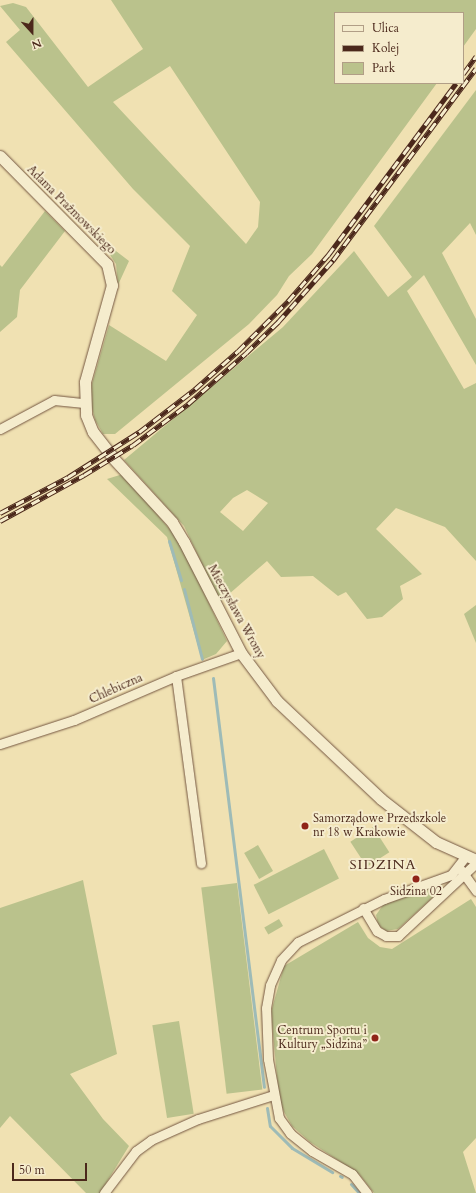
<!DOCTYPE html>
<html>
<head>
<meta charset="utf-8">
<style>
	body { margin:0 }
	#map { position:relative; width:476px; height:1193px; overflow:hidden; background:#f0e1b2; font-family:Cardo,serif }
	div>[style] { position:absolute }
	[style*='--x'] { left:calc(var(--x)*1px); top:calc(var(--y)*1px); width:calc(var(--w)*1px); rotate:calc(var(--a)*1deg) }
	.green>* { inset:0; background:#bac28c; transform-origin:0 0 }
	.stream>* { height:3px; margin:-1.5px; padding:0 1.5px; transform-origin:1.5px; border-radius:1.5px; background:#9ebbb7 }
	.roads { filter:drop-shadow(0 0 1px #745641) drop-shadow(0 0 1px #745641) }
	.minor>* { height:9px; margin:-4.5px; padding:0 4.5px; transform-origin:4.5px; border-radius:4.5px; background:#f5eccd }
	.tertiary>* { height:11px; margin:-5.5px; padding:0 5.5px; transform-origin:5.5px; border-radius:5.5px; background:#f5eccd }
	.rail>* { height:4.5px; margin-top:-2.25px; transform-origin:0; background:repeating-linear-gradient(90deg,#f5eccd 0 9px,#4b281b 0 18px); box-sizing:border-box; border-block:1px solid #4b281b }
	.dots>* { width:11px; height:11px; translate:-50% -50%; box-sizing:border-box; border:2px solid #f5eccd; border-radius:50% }
	span { translate:-50% -50%; white-space:nowrap; text-align:center; line-height:1.15; -webkit-text-stroke:4px #f5eccd; paint-order:stroke }
	.street-label { font-size:12px; color:#4b281b }
	.poi-label { font-size:12px; color:#4b281b }
	.left { translate:0 -50%; text-align:left }
	.right { translate:-100% -50%; text-align:right }
	.quarter-label { font-size:14px; color:#4b281b; letter-spacing:1px }
	.legend { position:absolute; left:334px; top:12px; width:130px; height:72px; box-sizing:border-box; background:#f5eccd; border:1px solid #b19e86; margin:0; padding:5px 7px; list-style:none; font-size:12px; color:#4b281b }
	.legend li { display:flex; align-items:center; gap:8px; height:20px }
	.legend b { width:20px; border:1px solid #b19e86 }
	.north { position:absolute; left:12px; top:12px; width:40px; height:40px; -webkit-text-stroke:3px #f5eccd; paint-order:stroke; rotate:159deg; font-size:11px; font-weight:700; line-height:16px; text-align:center; color:#4b281b }
	.north::after { content:''; display:block; margin:auto; width:14px; height:18px; background:#4b281b; clip-path:polygon(50% 0,100% 100%,50% 72%,0 100%) }
	.scale { position:absolute; left:12px; top:1163px; width:75px; height:18px; box-sizing:border-box; border:2px solid #4b281b; border-top:0; padding-left:5px; font-size:12px; line-height:14px; white-space:nowrap; color:#4b281b; -webkit-text-stroke:3px #f5eccd; paint-order:stroke }
</style>
</head>
<body>
<div id="map">
	<div class="green">
		<i style="clip-path:polygon(evenodd,111px 0,476px 0,476px 29px,463px 47px,463px 13px,335px 13px,335px 83px,437px 83px,312px 254px,289px 276px,277px 295px,249px 324px,115px 434px,103px 434px,95px 420px,90px 400px,91px 387px,109px 325px,166px 361px,197px 315px,172px 291px,190px 246px,133px 189px,6px 42px,20px 30px,0 6px,13px 3px,26px 7px,88px 87px,143px 49px,111px 0,170px 66px,260px 202px,258px 227px,246px 244px,113px 102px,170px 66px)"></i>
		<i style="clip-path:polygon(evenodd,476px 90px,476px 235px,470px 223px,442px 253px,476px 319px,476px 365px,424px 275px,407px 291px,464px 389px,476px 383px,476px 561px,445px 527px,396px 508px,376px 529px,422px 574px,400px 586px,403px 599px,382px 617px,367px 619px,346px 592px,338px 596px,313px 576px,281px 577px,267px 561px,220px 602px,184px 526px,124px 460px,283px 327px,354px 251px,388px 297px,412px 277px,374px 226px,476px 90px,247px 490px,268px 503px,243px 531px,220px 512px,233px 498px,247px 490px)"></i>
		<i style="clip-path:polygon(45px 211px,65px 231px,20px 290px,17px 317px,0 332px,0 265px,2px 267px)"></i>
		<i style="clip-path:polygon(99px 238px,129px 261px,118px 285px,116px 264px)"></i>
		<i style="clip-path:polygon(123px 474px,178px 539px,227px 641px,216px 654px,202px 660px,167px 537px,107px 479px)"></i>
		<i style="clip-path:polygon(476px 605px,476px 643px,464px 614px)"></i>
		<i style="left:373px;top:827px;width:30px;height:27px;rotate:57deg"></i>
		<i style="left:258px;top:845px;width:30px;height:16px;rotate:60deg"></i>
		<i style="left:324px;top:849px;width:33px;height:79px;rotate:63deg"></i>
		<i style="clip-path:polygon(83px 880px,117px 1054px,70px 1074px,103px 1119px,129px 1146px,100px 1193px,86px 1193px,10px 1116px,0 1128px,0 908px)"></i>
		<i style="left:237px;top:883px;width:208px;height:36px;rotate:83deg"></i>
		<i style="clip-path:polygon(441px 884px,443px 888px,398px 929px,386px 931px,378px 925px,376px 915px,383px 905px)"></i>
		<i style="clip-path:polygon(471px 899px,476px 907px,476px 1138px,463px 1152px,476px 1193px,374px 1193px,359px 1174px,310px 1142px,292px 1126px,284px 1112px,279px 1099px,271px 1012px,284px 966px,358px 922px,368px 938px,380px 947px,392px 949px)"></i>
		<i style="left:279px;top:919px;width:8px;height:17px;rotate:60deg"></i>
		<i style="left:179px;top:1021px;width:94px;height:27px;rotate:81deg"></i>
	</div>
	<div class="stream">
		<i style="--x:169;--y:541;--w:41;--a:72.9"></i>
		<i style="--x:184;--y:589;--w:72;--a:75.6"></i>
		<i style="--x:213;--y:678;--w:412;--a:82.9"></i>
		<i style="--x:267;--y:1108;--w:18;--a:81"></i>
		<i style="--x:270;--y:1126;--w:31;--a:45"></i>
		<i style="--x:292;--y:1148;--w:47;--a:31"></i>
		<i style="--x:340;--y:1176;--w:2;--a:27"></i>
		<i style="--x:351;--y:1184;--w:12;--a:48"></i>
	</div>
	<div class="roads">
		<div class="minor">
			<i style="--x:0;--y:429;--w:61;--a:-28.2"></i>
			<i style="--x:54;--y:400;--w:30;--a:6"></i>
			<i style="--x:176;--y:676;--w:189;--a:82.4"></i>
			<i style="--x:0;--y:744;--w:78;--a:-18"></i>
			<i style="--x:74;--y:720;--w:111;--a:-23.3"></i>
			<i style="--x:176;--y:676;--w:69;--a:-19.5"></i>
			<i style="--x:461;--y:870;--w:26;--a:54"></i>
			<i style="--x:363;--y:908;--w:27;--a:59"></i>
			<i style="--x:377;--y:931;--w:10;--a:29"></i>
			<i style="--x:386;--y:936;--w:12;--a:0"></i>
			<i style="--x:398;--y:936;--w:107;--a:-43.1"></i>
			<i style="--x:104;--y:1193;--w:53;--a:-52.7"></i>
			<i style="--x:136;--y:1151;--w:19;--a:-36"></i>
			<i style="--x:151;--y:1140;--w:51;--a:-24.1"></i>
			<i style="--x:198;--y:1119;--w:79;--a:-17.7"></i>
			<i style="--x:367;--y:1193;--w:24;--a:-128"></i>
			<i style="--x:352;--y:1174;--w:46;--a:-150.1"></i>
			<i style="--x:312;--y:1151;--w:28;--a:-141"></i>
			<i style="--x:290;--y:1133;--w:19;--a:-126"></i>
			<i style="--x:279;--y:1118;--w:60;--a:-100.6"></i>
			<i style="--x:268;--y:1059;--w:51;--a:-92.2"></i>
			<i style="--x:266;--y:1008;--w:23;--a:-80"></i>
			<i style="--x:270;--y:985;--w:27;--a:-66"></i>
			<i style="--x:281;--y:960;--w:25;--a:-47"></i>
			<i style="--x:298;--y:942;--w:96;--a:-26.6"></i>
			<i style="--x:384;--y:899;--w:71;--a:-19.7"></i>
			<i style="--x:451;--y:875;--w:24;--a:-52"></i>
		</div>
		<div class="tertiary">
			<i style="--x:0;--y:156;--w:152;--a:45.3"></i>
			<i style="--x:107;--y:264;--w:22;--a:77"></i>
			<i style="--x:112;--y:285;--w:101;--a:105.6"></i>
			<i style="--x:85;--y:382;--w:33;--a:88"></i>
			<i style="--x:86;--y:415;--w:18;--a:68"></i>
			<i style="--x:93;--y:432;--w:33;--a:52"></i>
			<i style="--x:113;--y:458;--w:87;--a:47.3"></i>
			<i style="--x:172;--y:522;--w:23;--a:59"></i>
			<i style="--x:184;--y:542;--w:125;--a:62.8"></i>
			<i style="--x:241;--y:653;--w:60;--a:53.1"></i>
			<i style="--x:277;--y:701;--w:143;--a:43.3"></i>
			<i style="--x:381;--y:799;--w:70;--a:38"></i>
			<i style="--x:436;--y:842;--w:44;--a:24.2"></i>
		</div>
	</div>
	<div class="rail">
		<i style="--x:463;--y:74;--w:22;--a:-54"></i>
		<i style="--x:0;--y:513;--w:77;--a:-27.9"></i>
		<i style="--x:68;--y:477;--w:84;--a:-32.4"></i>
		<i style="--x:139;--y:432;--w:71;--a:-37.5"></i>
		<i style="--x:195;--y:389;--w:57;--a:-41.5"></i>
		<i style="--x:238;--y:351;--w:71;--a:-45"></i>
		<i style="--x:288;--y:301;--w:61;--a:-49"></i>
		<i style="--x:328;--y:255;--w:214;--a:-53.3"></i>
		<i style="--x:0;--y:521;--w:96;--a:-28.7"></i>
		<i style="--x:84;--y:475;--w:57;--a:-31.5"></i>
		<i style="--x:133;--y:445;--w:69;--a:-36.7"></i>
		<i style="--x:188;--y:404;--w:77;--a:-41.3"></i>
		<i style="--x:246;--y:353;--w:45;--a:-44.1"></i>
		<i style="--x:278;--y:322;--w:83;--a:-48.4"></i>
		<i style="--x:333;--y:260;--w:239;--a:-53.3"></i>
	</div>
	<div class="dots">
		<i style="left:305px;top:826px;background:#8f2418"></i>
		<i style="left:416px;top:879px;background:#8f2418"></i>
		<i style="left:375px;top:1038px;background:#8f2418"></i>
	</div>
	<div class="street-label">
		<span style="left:71px;top:210px;rotate:45deg">Adama Prażmowskiego</span>
		<span style="left:236px;top:612px;rotate:61deg">Mieczysława Wrony</span>
		<span style="left:116px;top:689px;rotate:-24deg">Chlebiczna</span>
	</div>
	<div class="poi-label">
		<span class="left" style="left:313px;top:826px">Samorządowe Przedszkole<br>nr 18 w Krakowie</span>
		<span style="left:416px;top:892px">Sidzina 02</span>
		<span class="right" style="left:367px;top:1038px">Centrum Sportu i<br>Kultury „Sidzina”</span>
	</div>
	<div class="quarter-label">
		<span style="left:383px;top:865px">SIDZINA</span>
	</div>
	<ul class="legend">
	<li><b style="height:5px;background:#f5eccd"></b>Ulica</li>
	<li><b style="height:5px;background:#4b281b"></b>Kolej</li>
	<li><b style="height:11px;background:#bac28c"></b>Park</li>
	</ul>
	<div class="north">N</div>
	<div class="scale">50 m</div>
</div>
</body>
</html>
